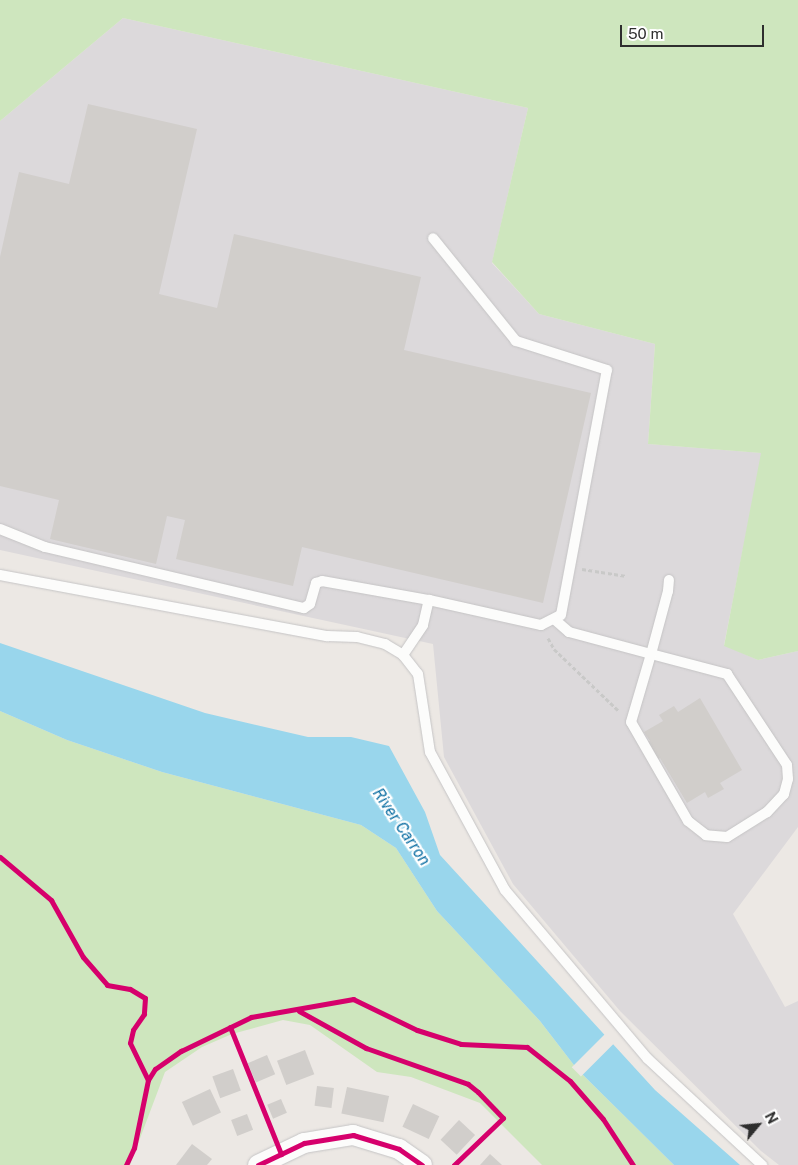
<!DOCTYPE html>
<html>
<head>
<meta charset="utf-8">
<style>
	body { margin:0 }
	#map { position:relative; width:798px; height:1165px; overflow:hidden; background:#ece8e4; font-family:"Public Sans",sans-serif }
	div>[style] { position:absolute }
	[style*='--x'] { left:calc(var(--x)*1px); top:calc(var(--y)*1px); width:calc(var(--w)*1px); rotate:calc(var(--a)*1deg) }
	.industrial>* { inset:0; background:#dcd9db }
	.green>* { inset:0; background:#cee6be }
	.water>* { inset:0; background:#99d6ec }
	.pier>* { inset:0; background:#ece8e4; transform-origin:0 0 }
	.building>* { inset:0; background:#d1cecb; transform-origin:0 0 }
	.path>* { height:3px; margin-top:-1.5px; transform-origin:0; background:repeating-linear-gradient(90deg,#c9c9c8 0 4px,transparent 0 6.5px) }
	.roads { filter:drop-shadow(0 0 1px #c5c4c5) drop-shadow(0 0 1px #c5c4c5) }
	.service>* { height:10px; margin:-5px; padding:0 5px; transform-origin:5px; border-radius:5px; background:#fcfcfb }
	.minor>* { height:20px; margin:-10px; padding:0 10px; transform-origin:10px; border-radius:10px; background:#fcfcfb }
	.cycleway>* { height:5px; margin:-2.5px; padding:0 2.5px; transform-origin:2.5px; border-radius:2.5px; background:#d6006c }
	span { translate:-50% -50%; white-space:nowrap; text-align:center; line-height:1.15; -webkit-text-stroke:4.5px #fff; paint-order:stroke }
	.water-label { font-size:16px; color:#0d6fa3; font-style:italic }
	.north { position:absolute; left:733px; top:1100px; width:50px; height:50px; -webkit-text-stroke:4px #fff; paint-order:stroke; rotate:62deg; font-size:14px; font-weight:700; line-height:20px; text-align:center; color:#2e2e2e }
	.north::after { content:''; display:block; margin:auto; width:18px; height:22px; background:#2e2e2e; clip-path:polygon(50% 0,100% 100%,50% 72%,0 100%) }
	.scale { position:absolute; left:620px; top:25px; width:144px; height:22px; box-sizing:border-box; border:2px solid #2e2e2e; border-top:0; padding-left:6px; font-size:15px; line-height:18px; white-space:nowrap; color:#2e2e2e; -webkit-text-stroke:4px #fff; paint-order:stroke }
</style>
</head>
<body>
<div id="map">
	<div class="industrial">
		<i style="clip-path:polygon(123px 18px,528px 108px,492px 263px,539px 314px,655px 344px,648px 444px,762px 453px,724px 645px,758px 660px,798px 651px,798px 827px,733px 914px,785px 1007px,798px 1001px,798px 1165px,779px 1165px,761px 1151px,620px 1011px,513px 884px,444px 757px,433px 644px,0 550px,0 121px)"></i>
	</div>
	<div class="green">
		<i style="clip-path:polygon(0 0,798px 0,798px 651px,758px 660px,724px 646px,761px 453px,648px 444px,655px 344px,539px 314px,492px 262px,528px 108px,123px 18px,0 121px)"></i>
		<i style="clip-path:polygon(0 711px,67px 740px,162px 772px,361px 825px,396px 848px,437px 911px,540px 1021px,577px 1069px,674px 1165px,542px 1165px,480px 1103px,411px 1077px,377px 1072px,310px 1025px,283px 1020px,232px 1034px,202px 1047px,165px 1072px,130px 1165px,0 1165px)"></i>
	</div>
	<div class="water">
		<i style="clip-path:polygon(0 643px,205px 713px,308px 737px,351px 737px,389px 746px,425px 812px,440px 855px,655px 1090px,740px 1165px,674px 1165px,577px 1069px,540px 1021px,437px 911px,396px 848px,361px 825px,162px 772px,67px 740px,0 711px)"></i>
	</div>
	<div class="pier">
		<i style="left:605px;top:1034px;width:13px;height:47px;rotate:45deg"></i>
	</div>
	<div class="building">
		<i style="clip-path:polygon(88px 104px,197px 129px,159px 294px,217px 308px,234px 234px,421px 277px,404px 350px,591px 393px,543px 603px,302px 547px,293px 586px,176px 559px,185px 520px,167px 516px,156px 564px,50px 539px,59px 500px,0 486px,0 257px,19px 172px,69px 184px)"></i>
		<i style="clip-path:polygon(700px 698px,742px 770px,720px 783px,724px 789px,708px 798px,705px 792px,687px 803px,660px 758px,655px 761px,644px 744px,650px 741px,644px 732px,663px 721px,659px 715px,674px 706px,678px 712px)"></i>
		<i style="left:305px;top:1050px;width:26px;height:30px;rotate:69deg"></i>
		<i style="left:267px;top:1055px;width:21px;height:21px;rotate:67deg"></i>
		<i style="left:233px;top:1069px;width:23px;height:22px;rotate:70deg"></i>
		<i style="left:317px;top:1086px;width:17px;height:20px;rotate:7deg"></i>
		<i style="left:347px;top:1087px;width:43px;height:27px;rotate:12deg"></i>
		<i style="left:210px;top:1089px;width:26px;height:31px;rotate:65deg"></i>
		<i style="left:281px;top:1099px;width:15px;height:15px;rotate:67deg"></i>
		<i style="left:413px;top:1104px;width:29px;height:25px;rotate:25deg"></i>
		<i style="left:247px;top:1114px;width:17px;height:17px;rotate:69deg"></i>
		<i style="left:459px;top:1120px;width:22px;height:27px;rotate:43deg"></i>
		<i style="clip-path:polygon(192px 1144px,212px 1159px,207px 1165px,176px 1165px)"></i>
		<i style="clip-path:polygon(490px 1154px,502px 1165px,480px 1165px)"></i>
	</div>
	<div class="path">
		<i style="--x:582;--y:569;--w:45;--a:9"></i>
		<i style="--x:548;--y:638;--w:13;--a:61"></i>
		<i style="--x:554;--y:649;--w:91;--a:43.7"></i>
	</div>
	<div class="roads">
		<div class="service">
			<i style="--x:0;--y:529;--w:48;--a:21.8"></i>
			<i style="--x:45;--y:547;--w:266;--a:13.3"></i>
			<i style="--x:304;--y:608;--w:7;--a:-34"></i>
			<i style="--x:310;--y:604;--w:22;--a:-74"></i>
			<i style="--x:316;--y:583;--w:6;--a:-18"></i>
			<i style="--x:322;--y:581;--w:109;--a:10.1"></i>
			<i style="--x:0;--y:575;--w:333;--a:10.6"></i>
			<i style="--x:327;--y:636;--w:30;--a:2"></i>
			<i style="--x:357;--y:637;--w:29;--a:14"></i>
			<i style="--x:385;--y:644;--w:21;--a:31"></i>
			<i style="--x:403;--y:655;--w:24;--a:52"></i>
			<i style="--x:418;--y:674;--w:79;--a:81.3"></i>
			<i style="--x:430;--y:752;--w:157;--a:61.5"></i>
			<i style="--x:505;--y:890;--w:221;--a:49.8"></i>
			<i style="--x:648;--y:1059;--w:156;--a:42.9"></i>
			<i style="--x:554;--y:619;--w:20;--a:41"></i>
			<i style="--x:569;--y:632;--w:85;--a:15"></i>
			<i style="--x:651;--y:654;--w:79;--a:14.7"></i>
			<i style="--x:727;--y:674;--w:109;--a:56.6"></i>
			<i style="--x:787;--y:765;--w:14;--a:86"></i>
			<i style="--x:788;--y:779;--w:16;--a:105"></i>
			<i style="--x:784;--y:794;--w:25;--a:133"></i>
			<i style="--x:767;--y:812;--w:47;--a:148"></i>
			<i style="--x:727;--y:837;--w:21;--a:-175"></i>
			<i style="--x:706;--y:835;--w:23;--a:-142"></i>
			<i style="--x:688;--y:821;--w:114;--a:-119.9"></i>
			<i style="--x:631;--y:722;--w:71;--a:-73.6"></i>
			<i style="--x:651;--y:654;--w:65;--a:-74.9"></i>
			<i style="--x:668;--y:591;--w:11;--a:-85"></i>
			<i style="--x:403;--y:655;--w:36;--a:-56"></i>
			<i style="--x:423;--y:625;--w:26;--a:-77"></i>
			<i style="--x:429;--y:600;--w:115;--a:12.6"></i>
			<i style="--x:541;--y:625;--w:22;--a:-27"></i>
			<i style="--x:561;--y:615;--w:249;--a:-79.4"></i>
			<i style="--x:607;--y:370;--w:96;--a:-162.3"></i>
			<i style="--x:516;--y:341;--w:132;--a:-128.9"></i>
		</div>
		<div class="minor">
			<i style="--x:258;--y:1165;--w:51;--a:-25.6"></i>
			<i style="--x:304;--y:1143;--w:50;--a:-9.3"></i>
			<i style="--x:353;--y:1135;--w:48;--a:16.9"></i>
			<i style="--x:399;--y:1149;--w:28;--a:35"></i>
		</div>
	</div>
	<div class="cycleway">
		<i style="--x:0;--y:857;--w:67;--a:40.1"></i>
		<i style="--x:51;--y:900;--w:65;--a:60.7"></i>
		<i style="--x:83;--y:957;--w:37;--a:49"></i>
		<i style="--x:107;--y:985;--w:23;--a:10"></i>
		<i style="--x:130;--y:989;--w:17;--a:31"></i>
		<i style="--x:145;--y:998;--w:16;--a:94"></i>
		<i style="--x:144;--y:1014;--w:19;--a:125"></i>
		<i style="--x:133;--y:1030;--w:13;--a:103"></i>
		<i style="--x:130;--y:1043;--w:41;--a:64.1"></i>
		<i style="--x:299;--y:1011;--w:77;--a:28.9"></i>
		<i style="--x:366;--y:1048;--w:108;--a:19.4"></i>
		<i style="--x:468;--y:1084;--w:13;--a:39"></i>
		<i style="--x:478;--y:1092;--w:36;--a:46"></i>
		<i style="--x:503;--y:1118;--w:68;--a:136.2"></i>
		<i style="--x:230;--y:1027;--w:137;--a:68.1"></i>
		<i style="--x:126;--y:1165;--w:19;--a:-65"></i>
		<i style="--x:134;--y:1148;--w:69;--a:-78.4"></i>
		<i style="--x:148;--y:1080;--w:13;--a:-58"></i>
		<i style="--x:155;--y:1069;--w:32;--a:-35"></i>
		<i style="--x:181;--y:1051;--w:78;--a:-25.9"></i>
		<i style="--x:251;--y:1017;--w:104;--a:-10"></i>
		<i style="--x:353;--y:999;--w:71;--a:25.8"></i>
		<i style="--x:417;--y:1030;--w:46;--a:17.7"></i>
		<i style="--x:461;--y:1044;--w:66;--a:2.6"></i>
		<i style="--x:527;--y:1047;--w:55;--a:38.3"></i>
		<i style="--x:570;--y:1081;--w:50;--a:49"></i>
		<i style="--x:603;--y:1119;--w:55;--a:56.9"></i>
		<i style="--x:258;--y:1165;--w:51;--a:-25.6"></i>
		<i style="--x:304;--y:1143;--w:50;--a:-9.3"></i>
		<i style="--x:353;--y:1135;--w:48;--a:16.9"></i>
		<i style="--x:399;--y:1149;--w:28;--a:35"></i>
	</div>
	<div class="water-label">
		<span style="left:401px;top:827px;rotate:56deg">River Carron</span>
	</div>
	<div class="north">N</div>
	<div class="scale">50 m</div>
</div>
</body>
</html>
